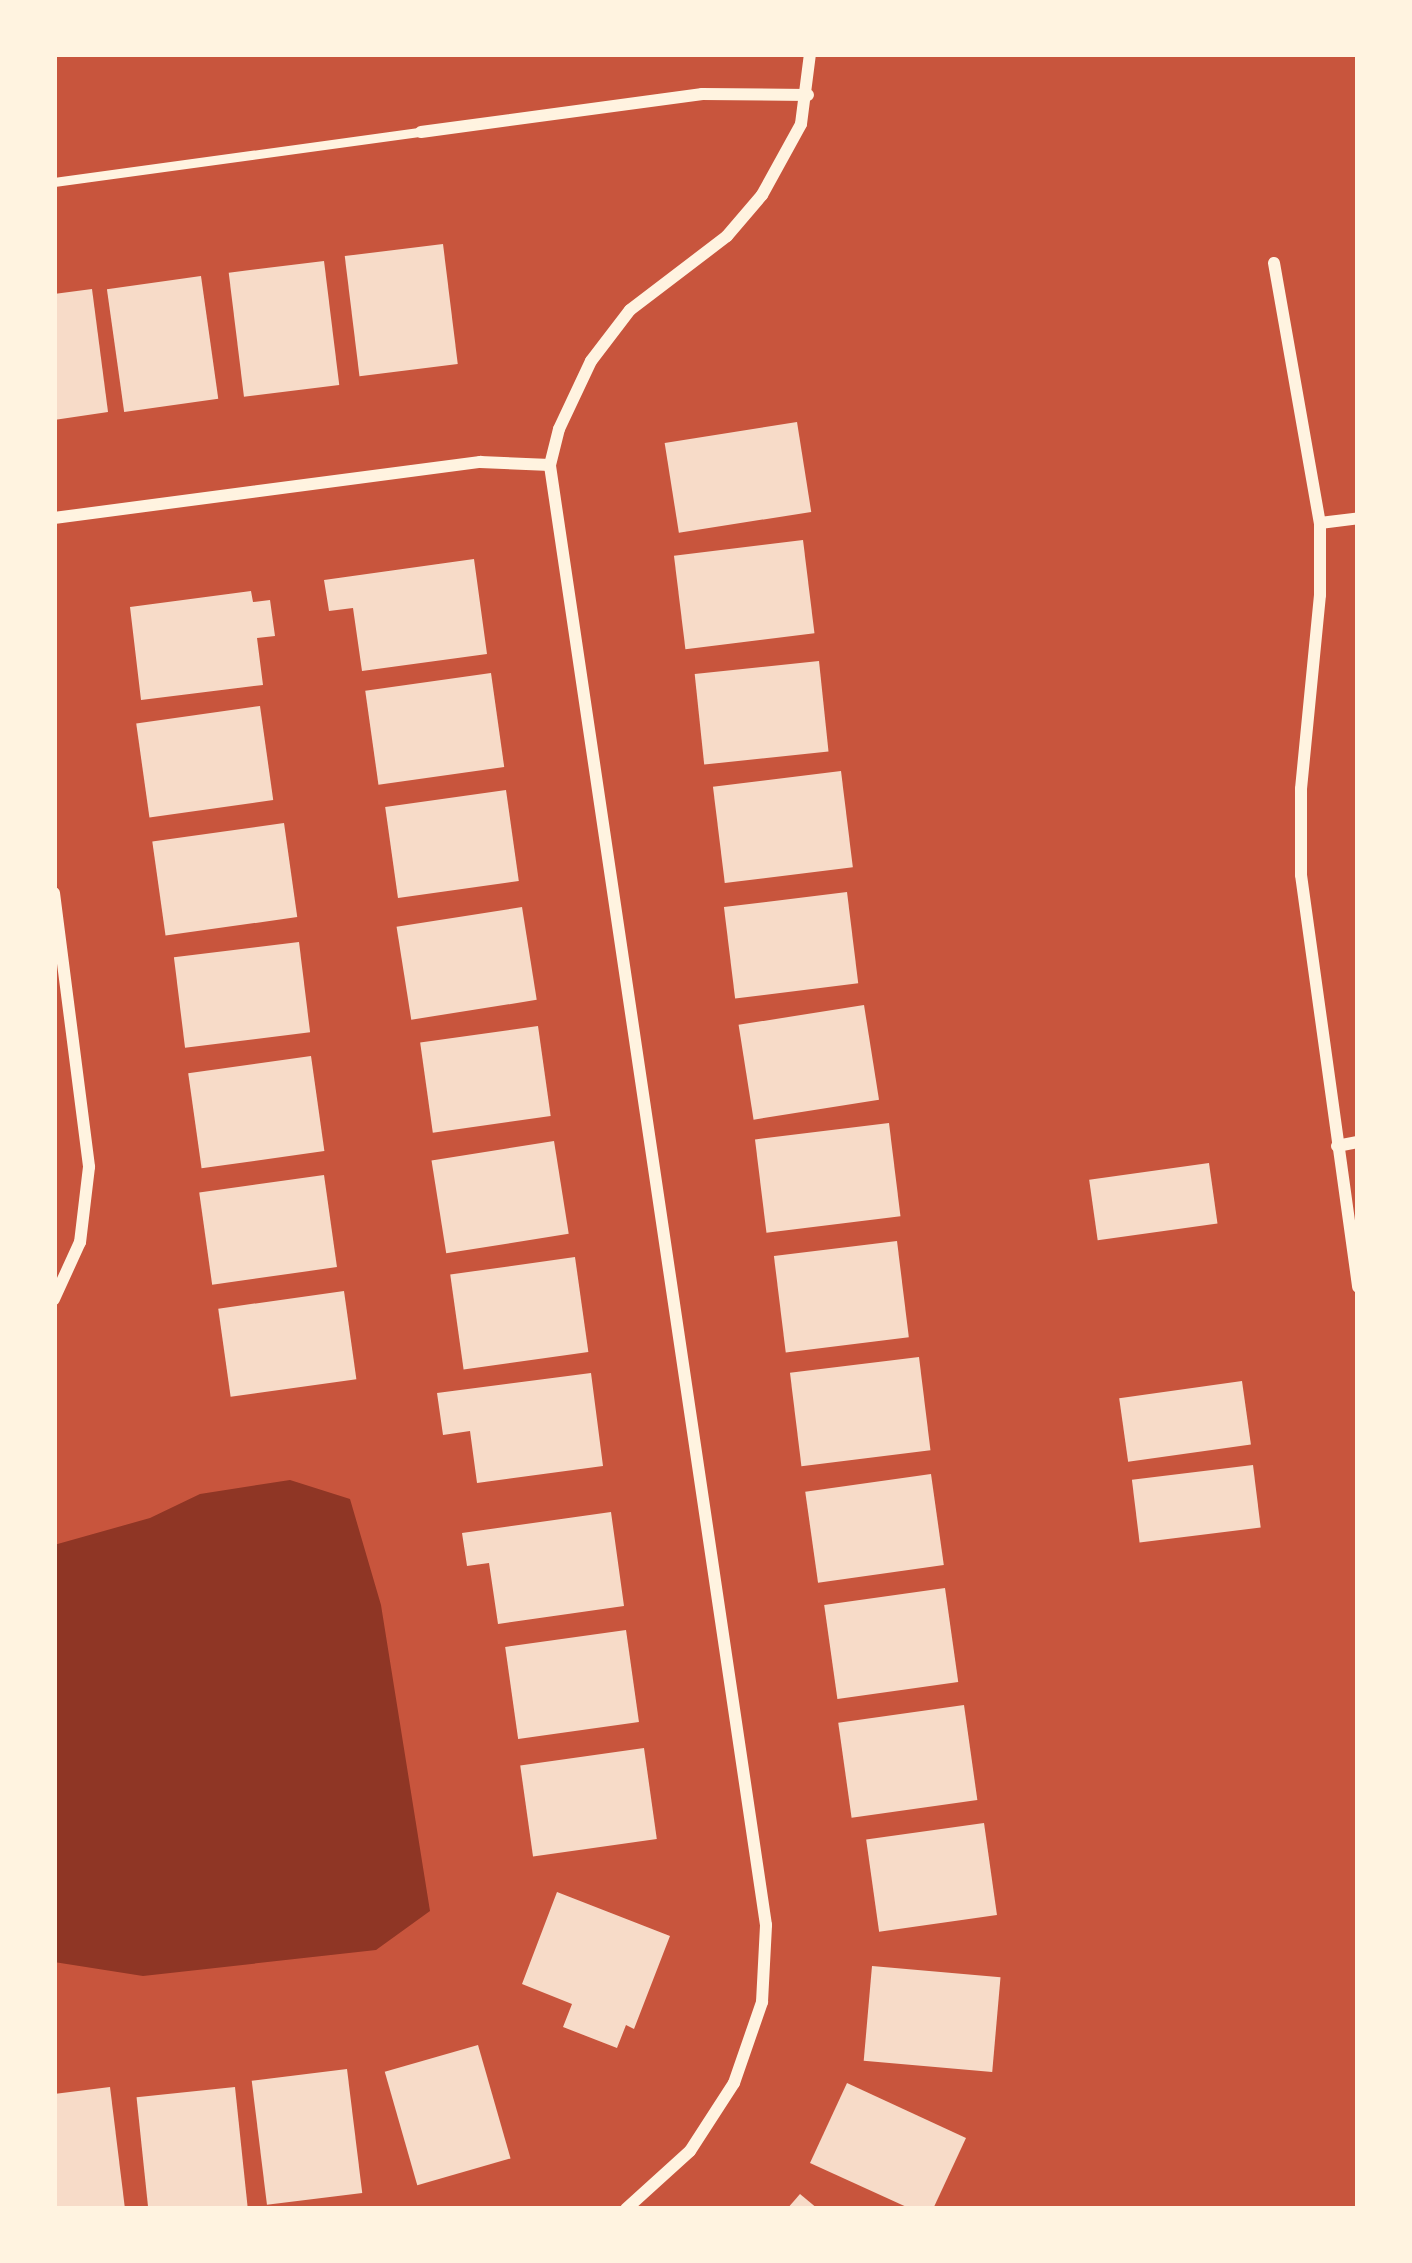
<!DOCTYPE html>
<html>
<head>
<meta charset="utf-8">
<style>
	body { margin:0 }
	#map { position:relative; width:1412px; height:2263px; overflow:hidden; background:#c8553d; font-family:Jost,sans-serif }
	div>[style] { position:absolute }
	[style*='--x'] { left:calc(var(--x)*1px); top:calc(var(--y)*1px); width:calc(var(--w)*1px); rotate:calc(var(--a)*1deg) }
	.water>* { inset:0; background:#8f3625 }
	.building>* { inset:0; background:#f7dbc8; transform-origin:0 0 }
	.service>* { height:9px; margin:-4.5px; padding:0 4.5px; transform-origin:4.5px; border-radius:4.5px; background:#fff3e0 }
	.minor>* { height:12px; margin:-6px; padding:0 6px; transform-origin:6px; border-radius:6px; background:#fff3e0 }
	span { translate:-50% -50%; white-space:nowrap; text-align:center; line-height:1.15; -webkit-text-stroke:12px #fff3e0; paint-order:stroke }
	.frame { position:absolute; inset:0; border:57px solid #fff3e0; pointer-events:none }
</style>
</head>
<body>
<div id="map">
	<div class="water">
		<i style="clip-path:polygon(290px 1480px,350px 1499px,381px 1605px,430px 1911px,376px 1950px,143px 1976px,54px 1962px,54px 1545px,150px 1518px,200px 1494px)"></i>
	</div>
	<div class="building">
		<i style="left:443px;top:244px;width:121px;height:99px;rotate:83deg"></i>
		<i style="left:324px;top:261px;width:125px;height:96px;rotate:83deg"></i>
		<i style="left:201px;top:276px;width:124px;height:95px;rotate:82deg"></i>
		<i style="clip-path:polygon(92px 289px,108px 412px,54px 420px,54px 294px)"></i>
		<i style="left:797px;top:422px;width:91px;height:134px;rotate:81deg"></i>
		<i style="left:803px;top:540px;width:94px;height:130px;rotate:83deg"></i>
		<i style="clip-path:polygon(474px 559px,487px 654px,362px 671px,353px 608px,329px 611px,324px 580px)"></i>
		<i style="clip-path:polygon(251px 591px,253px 602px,270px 600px,275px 636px,257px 638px,263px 685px,141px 700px,130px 607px)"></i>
		<i style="left:819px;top:661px;width:91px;height:125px;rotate:84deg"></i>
		<i style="left:491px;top:673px;width:95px;height:127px;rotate:82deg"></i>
		<i style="left:260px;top:706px;width:95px;height:125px;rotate:82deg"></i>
		<i style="left:841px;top:771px;width:97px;height:129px;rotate:83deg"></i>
		<i style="left:506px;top:790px;width:92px;height:122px;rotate:82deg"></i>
		<i style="left:284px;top:823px;width:95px;height:133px;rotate:82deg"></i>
		<i style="left:847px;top:892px;width:92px;height:124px;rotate:83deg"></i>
		<i style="left:522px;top:907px;width:94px;height:127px;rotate:81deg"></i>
		<i style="left:299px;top:942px;width:91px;height:126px;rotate:83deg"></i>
		<i style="left:864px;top:1005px;width:96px;height:127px;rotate:81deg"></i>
		<i style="left:538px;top:1026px;width:91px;height:119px;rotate:82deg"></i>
		<i style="left:311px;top:1056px;width:96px;height:124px;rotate:82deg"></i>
		<i style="left:889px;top:1123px;width:94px;height:135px;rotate:83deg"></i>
		<i style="left:554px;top:1141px;width:94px;height:124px;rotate:81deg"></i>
		<i style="left:1209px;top:1163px;width:61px;height:121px;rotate:82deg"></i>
		<i style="left:324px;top:1175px;width:93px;height:126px;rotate:82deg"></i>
		<i style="left:897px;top:1241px;width:97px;height:124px;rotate:83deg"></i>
		<i style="left:575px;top:1257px;width:96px;height:126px;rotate:82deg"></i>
		<i style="left:344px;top:1291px;width:89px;height:127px;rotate:82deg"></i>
		<i style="left:919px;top:1357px;width:94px;height:130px;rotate:83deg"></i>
		<i style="clip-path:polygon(591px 1373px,603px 1466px,477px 1483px,470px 1431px,443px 1435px,437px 1393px)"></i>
		<i style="left:1242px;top:1381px;width:64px;height:124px;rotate:82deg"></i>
		<i style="left:1253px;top:1465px;width:63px;height:122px;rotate:83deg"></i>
		<i style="left:931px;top:1474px;width:92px;height:127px;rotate:82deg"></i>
		<i style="clip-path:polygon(611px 1512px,624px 1606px,498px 1624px,489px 1563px,467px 1566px,462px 1533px)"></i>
		<i style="left:945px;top:1588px;width:95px;height:122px;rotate:82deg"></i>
		<i style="left:626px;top:1630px;width:93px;height:122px;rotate:82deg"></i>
		<i style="left:964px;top:1705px;width:96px;height:127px;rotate:82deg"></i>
		<i style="left:644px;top:1748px;width:92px;height:125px;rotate:82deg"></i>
		<i style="left:984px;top:1823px;width:93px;height:119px;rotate:82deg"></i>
		<i style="clip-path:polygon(557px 1892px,670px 1936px,634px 2029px,626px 2025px,617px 2048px,563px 2027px,572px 2004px,522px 1984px)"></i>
		<i style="left:872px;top:1966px;width:129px;height:95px;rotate:5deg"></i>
		<i style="left:478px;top:2045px;width:118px;height:97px;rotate:74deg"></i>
		<i style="left:347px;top:2069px;width:125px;height:96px;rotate:83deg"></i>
		<i style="clip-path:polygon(847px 2083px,966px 2138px,933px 2209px,911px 2209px,810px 2163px)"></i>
		<i style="clip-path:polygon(110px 2087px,125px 2209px,54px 2209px,54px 2094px)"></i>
		<i style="left:235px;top:2087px;width:123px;height:99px;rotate:84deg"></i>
		<i style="clip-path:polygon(800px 2194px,818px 2209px,787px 2209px)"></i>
	</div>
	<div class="service">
		<i style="--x:54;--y:182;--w:370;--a:-7.8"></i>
	</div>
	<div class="minor">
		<i style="--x:421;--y:132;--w:284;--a:-7.7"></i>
		<i style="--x:702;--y:94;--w:106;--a:0.5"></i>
		<i style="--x:1274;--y:263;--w:264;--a:80"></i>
		<i style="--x:1320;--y:523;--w:72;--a:90"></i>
		<i style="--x:1320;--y:595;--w:195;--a:95.6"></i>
		<i style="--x:1301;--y:789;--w:86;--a:90"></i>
		<i style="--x:1301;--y:875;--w:416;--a:82.1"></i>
		<i style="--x:54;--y:518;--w:430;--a:-7.5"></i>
		<i style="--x:480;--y:462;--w:70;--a:2.5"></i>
		<i style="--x:1320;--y:523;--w:38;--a:-7"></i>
		<i style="--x:54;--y:893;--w:276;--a:82.7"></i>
		<i style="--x:89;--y:1167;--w:76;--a:96.8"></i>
		<i style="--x:80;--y:1242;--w:63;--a:114.5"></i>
		<i style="--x:1337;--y:1146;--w:21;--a:-11"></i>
		<i style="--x:626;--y:2209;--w:86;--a:-42.2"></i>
		<i style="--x:690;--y:2151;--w:81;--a:-57.1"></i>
		<i style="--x:734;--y:2083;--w:86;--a:-70.9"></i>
		<i style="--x:762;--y:2002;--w:77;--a:-87"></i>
		<i style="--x:766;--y:1925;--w:1476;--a:-98.42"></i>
		<i style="--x:550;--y:465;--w:37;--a:-76"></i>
		<i style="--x:559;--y:429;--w:75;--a:-64.8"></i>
		<i style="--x:591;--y:361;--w:64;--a:-52.6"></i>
		<i style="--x:630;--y:310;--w:122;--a:-37.3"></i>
		<i style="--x:727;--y:236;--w:54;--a:-49.5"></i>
		<i style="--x:762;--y:195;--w:81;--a:-61.2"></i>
		<i style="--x:801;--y:124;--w:71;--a:-82.7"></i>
	</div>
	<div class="frame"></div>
</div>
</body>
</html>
